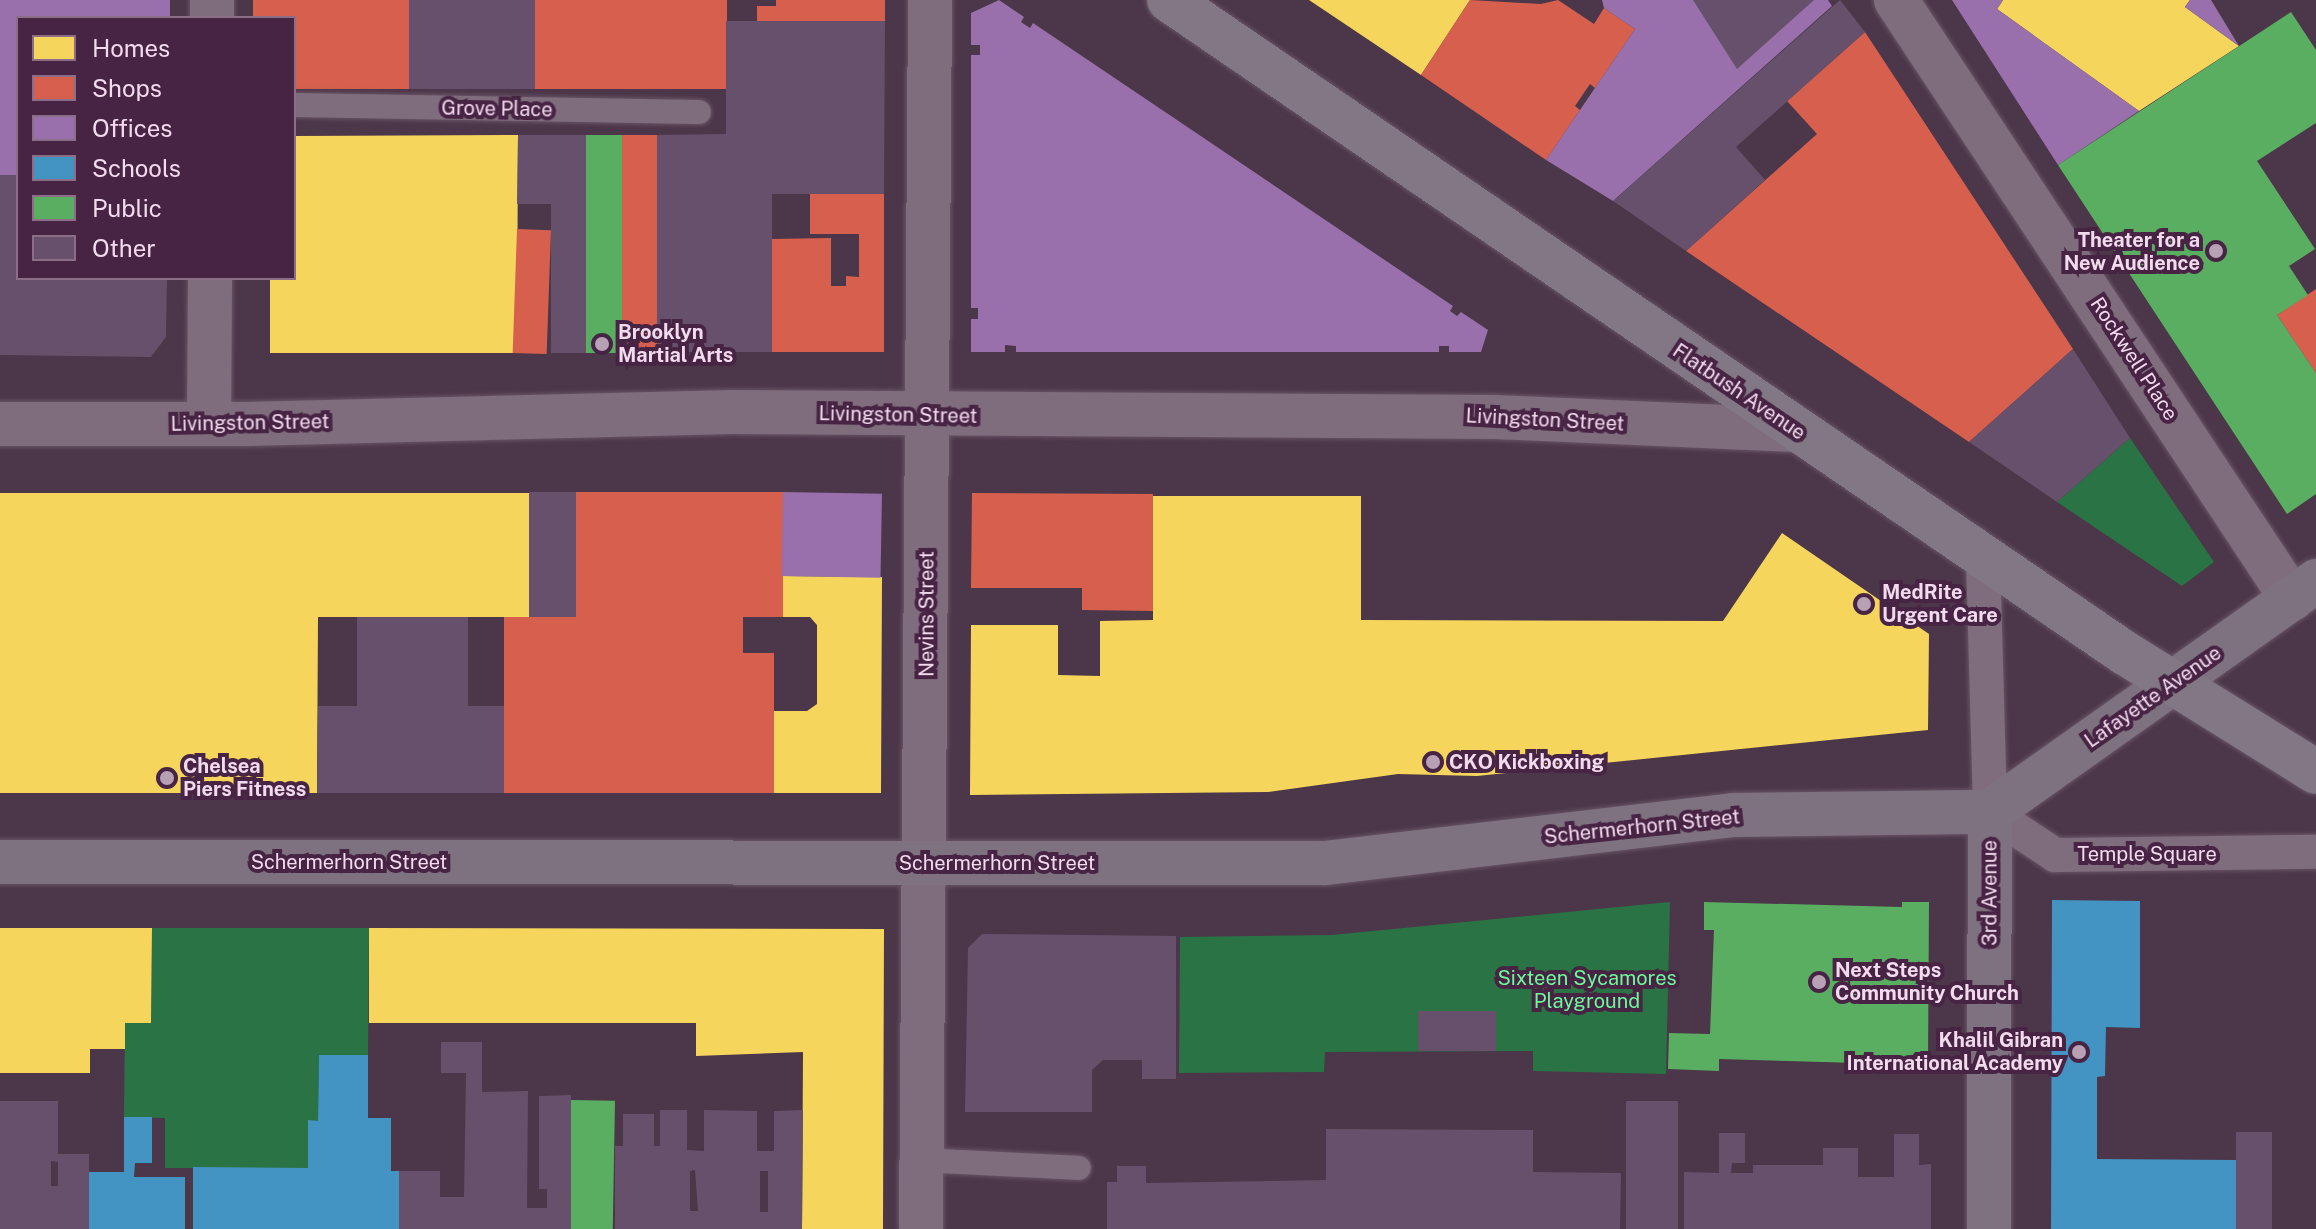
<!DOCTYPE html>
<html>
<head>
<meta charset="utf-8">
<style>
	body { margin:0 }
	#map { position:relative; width:2316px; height:1229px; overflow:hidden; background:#4c3649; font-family:"Public Sans",sans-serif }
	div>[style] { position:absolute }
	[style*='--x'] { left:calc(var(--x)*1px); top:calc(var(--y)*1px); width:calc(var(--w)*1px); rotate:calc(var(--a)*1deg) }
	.green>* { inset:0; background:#2a7345 }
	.homes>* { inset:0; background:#f6d55c }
	.shops>* { inset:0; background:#d6604d; transform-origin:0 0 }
	.offices>* { inset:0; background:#9970ab; transform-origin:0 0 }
	.schools>* { inset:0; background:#4393c3 }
	.public>* { inset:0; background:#5aae61; transform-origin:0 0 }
	.building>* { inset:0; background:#66506b; transform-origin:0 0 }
	.roads { filter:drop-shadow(0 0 2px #675465) drop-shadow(0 0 2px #675465) }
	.service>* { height:24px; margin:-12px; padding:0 12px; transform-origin:12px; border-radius:12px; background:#7f6d7d }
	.pedestrian>* { height:34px; margin:-17px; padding:0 17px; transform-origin:17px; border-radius:17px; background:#7f6d7d }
	.minor>* { height:44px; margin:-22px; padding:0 22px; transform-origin:22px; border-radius:22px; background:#7f6d7d }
	.secondary>* { height:44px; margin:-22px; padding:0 22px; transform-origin:22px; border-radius:22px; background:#7f7280 }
	.primary>* { height:44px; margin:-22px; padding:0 22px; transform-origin:22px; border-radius:22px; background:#827785 }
	.dots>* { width:22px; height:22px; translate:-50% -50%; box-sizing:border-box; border:4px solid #482444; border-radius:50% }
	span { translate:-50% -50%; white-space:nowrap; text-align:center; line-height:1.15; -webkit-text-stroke:8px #482444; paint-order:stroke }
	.street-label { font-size:20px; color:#f3dbef }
	.poi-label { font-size:20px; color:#f3dbef; font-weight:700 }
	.right { translate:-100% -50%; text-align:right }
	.left { translate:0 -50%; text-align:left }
	.park-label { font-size:20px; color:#6afb99 }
	.legend { position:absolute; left:16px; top:16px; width:280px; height:264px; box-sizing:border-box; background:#482444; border:2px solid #8c6d88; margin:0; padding:10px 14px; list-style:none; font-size:24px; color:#f3dbef }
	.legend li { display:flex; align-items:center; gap:16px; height:40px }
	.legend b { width:40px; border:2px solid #8c6d88 }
</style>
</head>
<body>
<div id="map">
	<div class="green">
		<i style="clip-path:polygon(2130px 438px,2214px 562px,2182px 586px,2057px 502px)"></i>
		<i style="clip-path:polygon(1670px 902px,1666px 1074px,1533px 1071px,1533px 1051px,1325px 1052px,1324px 1072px,1179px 1073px,1180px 937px,1332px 935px)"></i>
		<i style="clip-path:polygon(152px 928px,369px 928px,368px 1055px,319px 1056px,318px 1121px,308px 1121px,308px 1168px,165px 1168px,165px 1118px,124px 1117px,125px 1023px,151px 1022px)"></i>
	</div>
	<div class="homes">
		<i style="clip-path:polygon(1309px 0,1470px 0,1421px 75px)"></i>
		<i style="clip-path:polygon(2003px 0,2190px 0,2185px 7px,2239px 46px,2139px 111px,1997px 9px)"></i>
		<i style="clip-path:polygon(518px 135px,517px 353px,270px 353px,270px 278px,294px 278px,294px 136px)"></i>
		<i style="clip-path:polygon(0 493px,529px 493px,529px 617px,318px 617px,317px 793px,0 793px)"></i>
		<i style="clip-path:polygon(1153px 496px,1361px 496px,1361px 620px,1723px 621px,1782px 533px,1929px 634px,1928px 730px,1477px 776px,1398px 774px,1268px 792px,970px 795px,971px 625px,1058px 625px,1058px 675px,1100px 676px,1100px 621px,1153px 620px)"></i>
		<i style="clip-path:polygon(782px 576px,882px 577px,881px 793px,774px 793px,774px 711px,807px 711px,817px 704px,817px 625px,810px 617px,783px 617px)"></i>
		<i style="clip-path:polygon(0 928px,152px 928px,151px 1023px,125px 1023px,125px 1049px,90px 1049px,90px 1073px,0 1073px)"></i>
		<i style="clip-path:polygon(369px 928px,884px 929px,883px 1229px,802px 1229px,803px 1052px,696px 1056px,696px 1023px,369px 1023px)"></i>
	</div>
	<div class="shops">
		<i style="clip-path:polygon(253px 0,409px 0,410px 89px,294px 89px,294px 18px,253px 18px)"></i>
		<i style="left:535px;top:0;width:192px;height:89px"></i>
		<i style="clip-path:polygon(776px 0,885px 0,885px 21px,757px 21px,757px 6px,776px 6px)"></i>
		<i style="clip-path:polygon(1470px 0,1541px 4px,1558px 0,1594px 24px,1604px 8px,1635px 29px,1595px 88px,1590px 84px,1575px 106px,1580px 110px,1546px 160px,1421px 75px)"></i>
		<i style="clip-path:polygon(1865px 32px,2073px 349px,1969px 442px,1686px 251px,1817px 134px,1787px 101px)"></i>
		<i style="left:622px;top:135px;width:35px;height:217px"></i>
		<i style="clip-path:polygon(810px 194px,884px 194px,884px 352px,772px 352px,772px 239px,831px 238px,831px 286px,846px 286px,846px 276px,859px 277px,859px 234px,810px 234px)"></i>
		<i style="left:517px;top:229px;width:34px;height:124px;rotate:2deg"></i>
		<i style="clip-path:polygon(2316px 289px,2316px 373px,2277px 315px)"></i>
		<i style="clip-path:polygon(576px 492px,783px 492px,783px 617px,743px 617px,743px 653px,774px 653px,774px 793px,504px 793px,504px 617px,576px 617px)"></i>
		<i style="clip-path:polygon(972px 493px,1153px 494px,1153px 611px,1082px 610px,1082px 588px,971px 588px)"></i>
	</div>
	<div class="offices">
		<i style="clip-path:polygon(0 0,170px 0,170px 18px,18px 18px,18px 175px,0 175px)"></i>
		<i style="clip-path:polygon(999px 0,1024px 17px,1021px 22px,1030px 28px,1033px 23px,1453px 306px,1450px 311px,1457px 316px,1461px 312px,1488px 330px,1481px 352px,1449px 352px,1449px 346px,1439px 346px,1439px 352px,1016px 352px,1016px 346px,1005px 345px,1005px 352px,971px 352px,971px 319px,978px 319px,978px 308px,971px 308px,971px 55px,980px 55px,980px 45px,971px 45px,971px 13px)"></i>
		<i style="clip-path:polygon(1602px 0,1828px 0,1832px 6px,1613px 201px,1546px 160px,1635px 29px,1604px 8px)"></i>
		<i style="clip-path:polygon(1952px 0,2003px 0,1997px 9px,2139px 111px,2058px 165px)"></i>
		<i style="clip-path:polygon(2190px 0,2211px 0,2239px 46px,2185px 7px)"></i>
		<i style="left:783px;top:492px;width:99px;height:84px;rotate:1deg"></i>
	</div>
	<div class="schools">
		<i style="clip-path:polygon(2052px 900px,2140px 901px,2140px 1028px,2106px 1027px,2105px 1076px,2097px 1077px,2097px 1159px,2236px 1160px,2236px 1229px,2051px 1229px)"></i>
		<i style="clip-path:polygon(319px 1055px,368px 1055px,368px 1118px,391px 1118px,391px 1171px,399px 1171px,399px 1229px,193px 1229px,193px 1167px,308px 1168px,308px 1120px,318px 1121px)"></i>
		<i style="clip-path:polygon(124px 1117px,152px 1117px,152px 1163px,135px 1163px,134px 1177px,185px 1177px,185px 1229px,89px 1229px,89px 1172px,124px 1172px)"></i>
	</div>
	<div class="public">
		<i style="clip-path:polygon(2291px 12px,2316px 50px,2316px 123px,2257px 161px,2315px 249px,2289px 266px,2308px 295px,2277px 315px,2316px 373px,2316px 494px,2287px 514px,2058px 165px)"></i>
		<i style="left:586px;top:135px;width:36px;height:218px"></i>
		<i style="clip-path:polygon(1704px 902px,1902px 907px,1902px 902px,1929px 902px,1928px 1065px,1719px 1059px,1719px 1071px,1668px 1069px,1669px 1033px,1710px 1034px,1714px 930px,1704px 930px)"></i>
		<i style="left:571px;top:1100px;width:44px;height:129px;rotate:1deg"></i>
	</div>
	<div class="building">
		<i style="left:409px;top:0;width:126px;height:89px"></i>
		<i style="clip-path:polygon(1693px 0,1814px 0,1737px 69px)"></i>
		<i style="clip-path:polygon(1840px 0,1865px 32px,1736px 147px,1765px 180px,1686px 251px,1613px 201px)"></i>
		<i style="clip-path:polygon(726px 21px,885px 21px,884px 194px,772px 194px,772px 352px,657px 352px,657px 135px,726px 134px)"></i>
		<i style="clip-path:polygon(518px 135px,586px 135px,586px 353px,551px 353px,551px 204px,517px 204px)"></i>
		<i style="clip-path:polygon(0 175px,18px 175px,18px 278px,167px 278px,166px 337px,151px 357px,0 355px)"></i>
		<i style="clip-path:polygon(2073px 349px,2130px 438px,2057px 502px,1969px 442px)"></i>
		<i style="left:576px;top:492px;width:125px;height:47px;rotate:90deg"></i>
		<i style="clip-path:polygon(357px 617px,468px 617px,468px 706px,504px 706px,504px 793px,317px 793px,318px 706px,357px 706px)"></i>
		<i style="clip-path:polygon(982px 934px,1176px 936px,1176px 1079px,1142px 1079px,1142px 1060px,1103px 1060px,1092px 1070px,1092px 1112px,965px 1112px,968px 948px)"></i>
		<i style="left:1418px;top:1011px;width:78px;height:40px"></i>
		<i style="clip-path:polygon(441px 1042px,482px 1042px,482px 1092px,528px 1091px,527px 1208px,547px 1208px,547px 1189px,539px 1189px,539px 1096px,571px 1095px,571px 1229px,399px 1229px,399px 1171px,440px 1171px,440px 1197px,464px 1197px,466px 1073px,441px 1073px)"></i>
		<i style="clip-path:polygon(evenodd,0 1101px,58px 1101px,58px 1154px,89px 1154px,89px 1229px,0 1229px,0 1101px,51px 1161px,58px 1162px,58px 1186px,51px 1186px,51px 1161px)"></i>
		<i style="left:1626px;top:1101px;width:52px;height:128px"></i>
		<i style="clip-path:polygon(evenodd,660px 1110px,687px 1110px,687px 1150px,704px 1151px,704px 1110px,757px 1111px,757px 1151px,774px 1151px,774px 1111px,803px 1110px,802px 1229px,615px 1229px,615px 1146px,623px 1146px,623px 1114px,654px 1114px,654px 1146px,660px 1146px,660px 1110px,695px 1170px,698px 1211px,690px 1211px,690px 1171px,695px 1170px,660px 1110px,760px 1171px,768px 1171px,768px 1212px,760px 1212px,760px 1171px)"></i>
		<i style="clip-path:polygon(1326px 1129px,1533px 1130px,1533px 1172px,1621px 1173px,1620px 1229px,1107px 1229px,1107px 1182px,1117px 1182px,1117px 1166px,1146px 1166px,1146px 1183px,1326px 1180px)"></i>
		<i style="left:2236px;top:1132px;width:36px;height:97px"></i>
		<i style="clip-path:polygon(1719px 1133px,1745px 1133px,1745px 1163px,1732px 1163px,1731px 1173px,1753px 1173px,1753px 1165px,1823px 1165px,1823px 1148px,1858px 1148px,1858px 1177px,1894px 1177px,1894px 1134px,1919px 1134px,1919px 1165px,1931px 1164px,1931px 1229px,1684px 1229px,1684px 1172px,1719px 1173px)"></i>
	</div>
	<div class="roads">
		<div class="service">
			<i style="--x:294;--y:105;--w:405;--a:1"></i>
			<i style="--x:922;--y:1160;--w:157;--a:2.9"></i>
		</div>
		<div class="pedestrian">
			<i style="--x:1983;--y:557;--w:255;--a:88.4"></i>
			<i style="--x:1990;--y:812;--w:78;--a:33.5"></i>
			<i style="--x:2055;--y:855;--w:261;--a:-0.7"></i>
		</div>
		<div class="minor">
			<i style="--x:1896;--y:0;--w:718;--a:56.53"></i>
			<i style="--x:212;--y:18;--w:18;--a:-90"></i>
			<i style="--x:0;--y:424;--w:245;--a:0"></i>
			<i style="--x:245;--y:424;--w:487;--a:-1.4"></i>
			<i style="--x:732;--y:412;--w:763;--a:0.38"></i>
			<i style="--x:1495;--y:417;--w:300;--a:2.5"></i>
			<i style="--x:209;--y:424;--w:146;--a:-89.6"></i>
			<i style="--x:921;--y:1229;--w:1229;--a:-89.58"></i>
		</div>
		<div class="secondary">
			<i style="--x:1990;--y:812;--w:400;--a:-35.3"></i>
			<i style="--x:0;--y:862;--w:1325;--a:0.04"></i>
			<i style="--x:1325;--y:863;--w:411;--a:-6.7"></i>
			<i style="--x:1733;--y:815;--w:257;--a:-0.7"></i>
			<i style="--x:1989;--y:1229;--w:417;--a:-89.9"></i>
		</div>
		<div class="primary">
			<i style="--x:1169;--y:0;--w:1158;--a:34.34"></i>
			<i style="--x:2125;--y:653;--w:225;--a:31.9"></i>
		</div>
	</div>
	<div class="dots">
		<i style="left:2216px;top:251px;background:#b9a1b5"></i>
		<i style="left:602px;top:344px;background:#b9a1b5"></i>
		<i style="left:1864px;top:604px;background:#b9a1b5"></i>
		<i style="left:1433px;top:762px;background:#b9a1b5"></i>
		<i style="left:167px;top:778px;background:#b9a1b5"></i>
		<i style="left:1819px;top:982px;background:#b9a1b5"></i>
		<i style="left:2079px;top:1052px;background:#b9a1b5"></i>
	</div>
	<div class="street-label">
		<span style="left:497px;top:109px;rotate:1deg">Grove Place</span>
		<span style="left:2134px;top:359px;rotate:57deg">Rockwell Place</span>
		<span style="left:1739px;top:392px;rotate:34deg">Flatbush Avenue</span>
		<span style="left:898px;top:415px;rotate:1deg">Livingston Street</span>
		<span style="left:1545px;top:420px;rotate:3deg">Livingston Street</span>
		<span style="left:250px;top:423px;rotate:-1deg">Livingston Street</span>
		<span style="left:927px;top:614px;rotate:-90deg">Nevins Street</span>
		<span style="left:2153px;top:697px;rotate:-35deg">Lafayette Avenue</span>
		<span style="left:1642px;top:827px;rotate:-6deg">Schermerhorn Street</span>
		<span style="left:2147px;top:854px">Temple Square</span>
		<span style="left:349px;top:862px">Schermerhorn Street</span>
		<span style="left:997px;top:863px">Schermerhorn Street</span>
		<span style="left:1990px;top:893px;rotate:-90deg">3rd Avenue</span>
	</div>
	<div class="poi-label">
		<span class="right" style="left:2200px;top:252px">Theater for a<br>New Audience</span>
		<span class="left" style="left:618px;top:344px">Brooklyn<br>Martial Arts</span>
		<span class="left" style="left:1882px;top:604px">MedRite<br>Urgent Care</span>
		<span class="left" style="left:1449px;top:762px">CKO Kickboxing</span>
		<span class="left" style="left:183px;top:778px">Chelsea<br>Piers Fitness</span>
		<span class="left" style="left:1835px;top:982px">Next Steps<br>Community Church</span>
		<span class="right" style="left:2063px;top:1052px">Khalil Gibran<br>International Academy</span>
	</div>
	<div class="park-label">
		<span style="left:1587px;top:990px">Sixteen Sycamores<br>Playground</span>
	</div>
	<ul class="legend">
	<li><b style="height:22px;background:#f6d55c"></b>Homes</li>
	<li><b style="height:22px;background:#d6604d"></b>Shops</li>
	<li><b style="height:22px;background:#9970ab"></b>Offices</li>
	<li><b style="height:22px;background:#4393c3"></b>Schools</li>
	<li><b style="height:22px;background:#5aae61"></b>Public</li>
	<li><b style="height:22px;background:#66506b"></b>Other</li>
	</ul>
</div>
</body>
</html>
